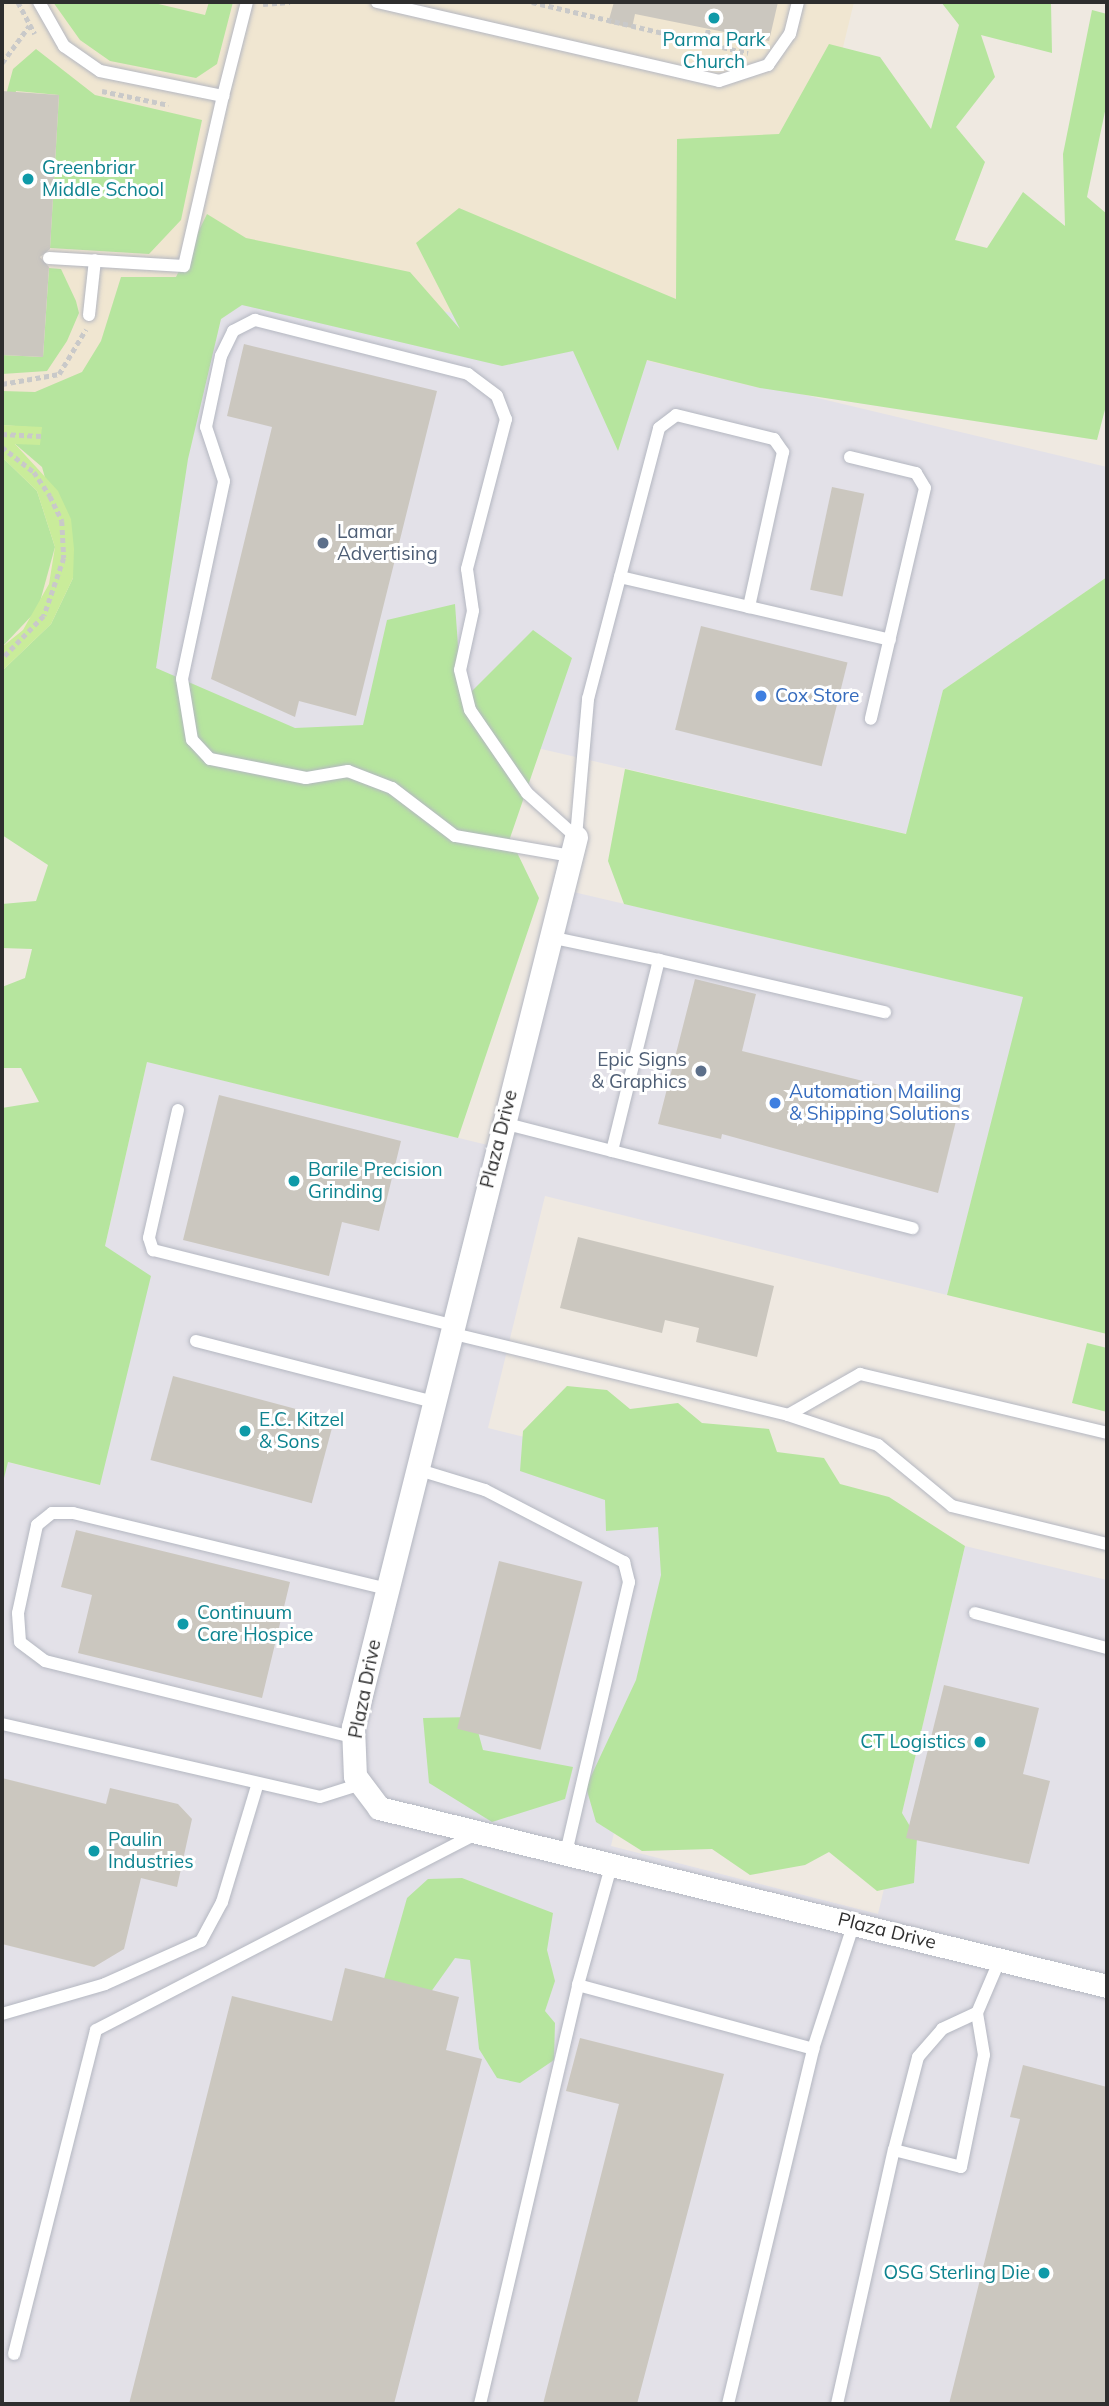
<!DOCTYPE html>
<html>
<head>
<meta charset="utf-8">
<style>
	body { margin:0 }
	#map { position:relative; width:1109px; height:2406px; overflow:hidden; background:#efe9e1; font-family:Mulish,sans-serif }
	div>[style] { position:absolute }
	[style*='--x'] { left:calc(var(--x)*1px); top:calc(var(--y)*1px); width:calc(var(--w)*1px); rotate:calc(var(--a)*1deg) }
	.industrial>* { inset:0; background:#e3e1e8 }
	.education>* { inset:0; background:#f0e6d1 }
	.green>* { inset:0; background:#b6e59e }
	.pitch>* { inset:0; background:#c9ec9a }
	.building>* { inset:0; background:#cbc7bf; transform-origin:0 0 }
	.path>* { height:4.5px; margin-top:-2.25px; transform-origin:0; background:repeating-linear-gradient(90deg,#c9c9c9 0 5px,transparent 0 8.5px) }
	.roads { filter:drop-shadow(0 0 2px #b4b7c1) drop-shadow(0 0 2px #b4b7c1) }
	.lane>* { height:12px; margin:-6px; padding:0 6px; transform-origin:6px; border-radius:6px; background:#fff }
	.street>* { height:23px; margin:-11.5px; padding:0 11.5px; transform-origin:11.5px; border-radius:11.5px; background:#fff }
	.dots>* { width:19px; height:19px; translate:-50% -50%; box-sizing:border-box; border:4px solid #fff; border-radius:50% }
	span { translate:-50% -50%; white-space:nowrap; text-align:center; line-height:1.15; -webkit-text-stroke:6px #fff; paint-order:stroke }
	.culture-label { font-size:19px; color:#0d838f }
	.left { translate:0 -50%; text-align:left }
	.right { translate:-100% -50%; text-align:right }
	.service-label { font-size:19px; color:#4e5e75 }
	.shop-label { font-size:19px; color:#366cbe }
	.street-label { font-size:19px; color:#2e2e2e }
	.frame { position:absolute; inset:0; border:4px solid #2e2e2e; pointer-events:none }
</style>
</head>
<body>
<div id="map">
	<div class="industrial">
		<i style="clip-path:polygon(205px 252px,1107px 467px,1107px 577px,943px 690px,907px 834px,460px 730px,76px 797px)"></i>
		<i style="clip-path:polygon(569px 891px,1024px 997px,947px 1295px,545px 1196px,488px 1428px,695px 1479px,611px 1846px,878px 1914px,965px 1546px,1107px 1580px,1107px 2404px,2px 2402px,2px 1486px,7px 1462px,99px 1485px,105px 1246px,147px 1062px,508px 1150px)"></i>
	</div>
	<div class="education">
		<i style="clip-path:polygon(2px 2px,854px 2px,760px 388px,205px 253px,2px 779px)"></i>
	</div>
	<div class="green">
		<i style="clip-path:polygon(53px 2px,150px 2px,205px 15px,209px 2px,233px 2px,217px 64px,196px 78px,110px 61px,80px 40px)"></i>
		<i style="clip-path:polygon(941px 2px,1051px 3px,1052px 53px,981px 35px,995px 77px,956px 127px,985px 162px,955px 240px,987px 248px,1023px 192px,1065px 226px,1063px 154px,1092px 10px,1107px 14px,1107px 102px,1087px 197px,1107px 214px,1107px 402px,1097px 440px,760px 388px,647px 360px,618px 451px,573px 351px,502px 366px,242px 305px,221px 319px,188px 459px,156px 668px,295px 728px,363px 725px,387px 620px,455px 604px,462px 701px,533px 630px,572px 658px,510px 838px,539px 898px,458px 1138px,147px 1062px,105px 1246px,151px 1276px,100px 1485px,8px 1462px,2px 1486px,2px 1108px,39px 1102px,21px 1068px,2px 1068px,2px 987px,25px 978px,32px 949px,2px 948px,2px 904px,36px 901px,48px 865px,2px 835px,2px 671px,51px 624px,73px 578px,42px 467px,14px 443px,42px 428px,2px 425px,2px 391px,35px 392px,82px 372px,101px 341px,121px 277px,176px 277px,207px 214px,246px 238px,410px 272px,460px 329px,416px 243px,459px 208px,676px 299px,677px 139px,779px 134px,829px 44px,880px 57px,931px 129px,959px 25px)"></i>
		<i style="clip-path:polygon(36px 49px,95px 95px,202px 120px,181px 220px,149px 254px,50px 248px,59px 95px,16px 91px,12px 111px,2px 110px,13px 69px)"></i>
		<i style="clip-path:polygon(49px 268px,61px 269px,76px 301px,79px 313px,67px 341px,47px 371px,2px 374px,2px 355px,43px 357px)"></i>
		<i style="clip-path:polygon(2px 457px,37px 491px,55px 547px,38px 609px,2px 647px)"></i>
		<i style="clip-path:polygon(1107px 577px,1107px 1334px,947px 1295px,1023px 997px,624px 904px,608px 861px,625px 769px,906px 834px,943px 690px)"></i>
		<i style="clip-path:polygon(1087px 1343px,1107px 1348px,1107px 1412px,1072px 1403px)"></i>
		<i style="clip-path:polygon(567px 1386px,607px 1390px,630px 1409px,678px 1403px,702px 1423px,769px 1429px,777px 1452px,824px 1458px,840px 1484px,889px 1497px,965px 1546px,902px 1813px,917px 1838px,914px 1883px,877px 1891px,829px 1852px,805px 1865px,750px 1875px,712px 1849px,642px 1851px,596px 1822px,586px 1787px,636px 1680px,661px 1575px,658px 1527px,606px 1531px,605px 1500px,520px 1471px,523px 1431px)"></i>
		<i style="clip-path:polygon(474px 1717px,483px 1750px,573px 1767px,565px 1799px,492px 1822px,429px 1783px,423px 1718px)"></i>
		<i style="clip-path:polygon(462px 1878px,553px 1913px,547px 1950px,555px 1981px,545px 2011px,555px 2023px,554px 2060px,520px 2083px,497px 2078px,479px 2049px,470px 1960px,455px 1958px,428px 1996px,382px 1986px,407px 1898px,428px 1879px)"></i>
	</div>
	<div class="pitch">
		<i style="clip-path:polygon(2px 425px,42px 427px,40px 445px,15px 444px,58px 491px,71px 519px,74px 549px,73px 578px,51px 624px,2px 671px,2px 647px,23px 630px,49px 584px,55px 547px,37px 491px,2px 457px)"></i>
	</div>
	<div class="building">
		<i style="clip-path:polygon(614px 2px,778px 2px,769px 41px,635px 14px,632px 28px,608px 23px)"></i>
		<i style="clip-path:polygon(2px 91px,59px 95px,50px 249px,40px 257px,49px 267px,43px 357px,2px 355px)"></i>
		<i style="clip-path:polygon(244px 344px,437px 391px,356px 716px,299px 701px,295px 717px,211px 679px,272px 427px,227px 416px)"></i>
		<i style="left:832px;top:487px;width:33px;height:105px;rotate:12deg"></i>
		<i style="left:701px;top:626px;width:151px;height:107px;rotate:14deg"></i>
		<i style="clip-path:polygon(695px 979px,756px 994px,742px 1051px,960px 1105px,938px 1193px,722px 1134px,721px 1139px,658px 1124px)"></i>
		<i style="clip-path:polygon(219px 1095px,401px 1141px,379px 1231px,342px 1222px,329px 1276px,183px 1240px)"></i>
		<i style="clip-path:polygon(578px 1237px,774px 1286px,757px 1357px,696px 1342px,699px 1328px,665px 1320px,662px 1333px,560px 1308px)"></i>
		<i style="left:173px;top:1376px;width:167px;height:87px;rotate:15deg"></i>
		<i style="clip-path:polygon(76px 1530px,290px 1582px,262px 1698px,78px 1653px,92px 1595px,61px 1587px)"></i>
		<i style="left:499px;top:1561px;width:86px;height:173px;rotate:14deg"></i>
		<i style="clip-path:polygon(944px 1685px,1039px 1708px,1023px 1774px,1050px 1781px,1029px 1864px,906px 1838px)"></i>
		<i style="clip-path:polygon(2px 1778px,106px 1804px,110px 1788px,178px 1804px,192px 1819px,177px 1887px,141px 1878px,124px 1949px,94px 1967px,2px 1944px)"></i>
		<i style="clip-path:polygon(345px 1968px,459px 1997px,446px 2050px,482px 2059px,394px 2404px,129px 2404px,232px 1996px,332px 2021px)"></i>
		<i style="clip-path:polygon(580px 2038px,724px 2074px,637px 2404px,543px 2404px,619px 2104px,566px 2091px)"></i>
		<i style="clip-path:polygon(1023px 2065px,1107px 2087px,1107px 2404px,949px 2404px,1020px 2119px,1010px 2117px)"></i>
	</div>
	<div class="path">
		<i style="--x:18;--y:2;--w:36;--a:62"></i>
		<i style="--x:532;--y:2;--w:222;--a:13.3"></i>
		<i style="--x:263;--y:4;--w:27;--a:-4"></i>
		<i style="--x:705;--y:43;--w:17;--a:-77"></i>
		<i style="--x:2;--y:63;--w:46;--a:-53.9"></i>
		<i style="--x:102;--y:91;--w:68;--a:11.8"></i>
		<i style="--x:2;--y:384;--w:58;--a:-10"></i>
		<i style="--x:59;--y:374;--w:52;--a:-59"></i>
		<i style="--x:2;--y:434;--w:39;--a:3"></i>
		<i style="--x:2;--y:447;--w:41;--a:38"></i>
		<i style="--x:34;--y:472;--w:29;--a:56"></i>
		<i style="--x:50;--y:496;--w:28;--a:64"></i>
		<i style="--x:62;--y:521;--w:37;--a:87"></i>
		<i style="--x:64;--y:558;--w:61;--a:109"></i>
		<i style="--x:44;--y:616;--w:60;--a:134.3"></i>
	</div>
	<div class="roads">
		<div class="lane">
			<i style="--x:39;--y:2;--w:51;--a:60.4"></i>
			<i style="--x:64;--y:46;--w:44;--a:34.8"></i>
			<i style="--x:100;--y:71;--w:126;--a:11.5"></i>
			<i style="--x:223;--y:96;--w:97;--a:-75.7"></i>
			<i style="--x:377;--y:2;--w:351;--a:13"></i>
			<i style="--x:719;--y:81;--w:52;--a:-18.1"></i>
			<i style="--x:768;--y:65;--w:38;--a:-55"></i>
			<i style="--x:790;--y:34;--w:33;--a:-76"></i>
			<i style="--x:49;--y:258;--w:135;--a:3.4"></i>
			<i style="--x:184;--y:266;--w:174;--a:-77.1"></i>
			<i style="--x:89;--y:315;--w:55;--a:-83.8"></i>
			<i style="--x:850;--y:457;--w:68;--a:13.6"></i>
			<i style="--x:916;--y:473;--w:17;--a:59"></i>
			<i style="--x:925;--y:488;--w:237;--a:103.2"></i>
			<i style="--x:620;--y:577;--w:277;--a:13.1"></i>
			<i style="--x:576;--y:837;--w:139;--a:-85"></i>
			<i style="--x:588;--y:699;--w:280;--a:-75.3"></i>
			<i style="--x:659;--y:428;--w:21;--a:-37"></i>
			<i style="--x:676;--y:415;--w:101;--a:13.8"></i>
			<i style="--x:774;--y:439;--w:16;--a:55"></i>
			<i style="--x:783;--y:452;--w:159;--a:102.4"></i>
			<i style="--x:571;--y:856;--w:118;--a:-170.2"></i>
			<i style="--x:455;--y:836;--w:79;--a:-142.7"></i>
			<i style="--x:392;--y:788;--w:47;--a:-158.9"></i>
			<i style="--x:348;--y:771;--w:43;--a:170.5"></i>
			<i style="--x:306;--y:778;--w:98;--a:-168.8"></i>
			<i style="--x:210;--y:759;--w:26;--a:-133"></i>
			<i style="--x:192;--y:740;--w:62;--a:-99.3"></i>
			<i style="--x:182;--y:679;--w:202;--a:-78"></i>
			<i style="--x:224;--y:481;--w:57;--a:-108.4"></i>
			<i style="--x:206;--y:427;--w:73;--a:-78.1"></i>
			<i style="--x:221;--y:356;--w:28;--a:-64"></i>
			<i style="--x:233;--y:331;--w:25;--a:-27"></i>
			<i style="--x:255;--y:320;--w:220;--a:14.2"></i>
			<i style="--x:468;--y:374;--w:36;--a:37"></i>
			<i style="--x:497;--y:396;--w:25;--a:69"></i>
			<i style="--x:506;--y:419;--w:155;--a:104.6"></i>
			<i style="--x:467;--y:569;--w:42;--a:81.9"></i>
			<i style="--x:473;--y:611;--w:60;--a:102.4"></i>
			<i style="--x:460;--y:670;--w:41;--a:76"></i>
			<i style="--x:470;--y:710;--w:101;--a:55.5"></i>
			<i style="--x:527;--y:793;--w:66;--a:41.9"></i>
			<i style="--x:550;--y:937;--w:111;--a:11.9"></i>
			<i style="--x:178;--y:1110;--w:131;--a:102.8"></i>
			<i style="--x:149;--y:1238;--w:13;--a:72"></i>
			<i style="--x:153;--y:1250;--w:308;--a:14.1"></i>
			<i style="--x:503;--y:1123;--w:423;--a:14.4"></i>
			<i style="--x:612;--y:1151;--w:197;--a:-76.2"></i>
			<i style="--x:659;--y:960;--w:232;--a:13"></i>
			<i style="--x:450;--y:1333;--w:348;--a:13.6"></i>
			<i style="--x:788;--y:1415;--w:95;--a:18.4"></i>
			<i style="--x:878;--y:1445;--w:96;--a:39.5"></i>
			<i style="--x:952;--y:1506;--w:160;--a:13.8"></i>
			<i style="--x:196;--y:1341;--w:245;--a:14.4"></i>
			<i style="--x:788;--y:1415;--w:83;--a:-29.7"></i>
			<i style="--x:860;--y:1374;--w:254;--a:13.4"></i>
			<i style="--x:416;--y:1469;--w:72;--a:16.9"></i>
			<i style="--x:485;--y:1490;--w:157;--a:27.4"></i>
			<i style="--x:624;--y:1562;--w:21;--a:76"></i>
			<i style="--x:629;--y:1582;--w:277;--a:103.1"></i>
			<i style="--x:975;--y:1613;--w:137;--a:14.9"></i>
			<i style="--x:2;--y:1724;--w:326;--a:12.9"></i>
			<i style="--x:320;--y:1797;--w:43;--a:-17.6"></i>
			<i style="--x:352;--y:1737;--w:316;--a:-166.1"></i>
			<i style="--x:45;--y:1661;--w:31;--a:-143"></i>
			<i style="--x:20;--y:1642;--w:29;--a:-94"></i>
			<i style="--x:18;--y:1613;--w:90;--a:-77.8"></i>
			<i style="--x:37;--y:1525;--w:19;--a:-39"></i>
			<i style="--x:52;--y:1513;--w:21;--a:0"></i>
			<i style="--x:73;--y:1513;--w:323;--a:13.6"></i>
			<i style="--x:612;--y:1863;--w:127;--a:105.6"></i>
			<i style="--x:578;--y:1985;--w:244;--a:15.2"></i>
			<i style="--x:813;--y:2049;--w:133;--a:-72"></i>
			<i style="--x:2;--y:2014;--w:107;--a:-16.2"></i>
			<i style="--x:105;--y:1984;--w:105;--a:-24.1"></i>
			<i style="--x:201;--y:1941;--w:44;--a:-61.7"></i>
			<i style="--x:222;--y:1902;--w:124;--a:-73.2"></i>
			<i style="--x:894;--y:2150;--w:96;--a:-75.5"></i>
			<i style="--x:918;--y:2057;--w:37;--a:-49"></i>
			<i style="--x:942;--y:2029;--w:38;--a:-25"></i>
			<i style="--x:14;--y:2354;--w:334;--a:-75.8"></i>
			<i style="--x:96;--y:2030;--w:427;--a:-27.3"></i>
			<i style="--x:480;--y:2404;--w:430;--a:-76.8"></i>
			<i style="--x:728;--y:2404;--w:365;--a:-76.5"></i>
			<i style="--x:837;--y:2404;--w:260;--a:-77.4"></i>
			<i style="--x:894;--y:2150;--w:69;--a:14.2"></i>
			<i style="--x:961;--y:2167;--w:114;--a:-78.4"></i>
			<i style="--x:984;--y:2055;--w:43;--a:-99.5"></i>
			<i style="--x:977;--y:2013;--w:59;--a:-66.9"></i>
		</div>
		<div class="street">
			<i style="--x:576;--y:837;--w:918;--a:104.07"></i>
			<i style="--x:353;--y:1727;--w:49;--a:87.7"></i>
			<i style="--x:355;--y:1776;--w:40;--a:53"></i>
			<i style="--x:379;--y:1808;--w:749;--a:13.74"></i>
		</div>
	</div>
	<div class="dots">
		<i style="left:714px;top:18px;background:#0f9aa8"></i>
		<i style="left:28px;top:179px;background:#0f9aa8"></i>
		<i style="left:323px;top:543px;background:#5c6f8a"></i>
		<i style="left:761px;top:696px;background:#3f7fe0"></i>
		<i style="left:701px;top:1071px;background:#5c6f8a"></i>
		<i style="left:775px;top:1103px;background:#3f7fe0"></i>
		<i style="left:294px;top:1181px;background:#0f9aa8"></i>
		<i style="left:245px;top:1431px;background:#0f9aa8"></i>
		<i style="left:183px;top:1624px;background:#0f9aa8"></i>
		<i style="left:980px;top:1742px;background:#0f9aa8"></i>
		<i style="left:94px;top:1851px;background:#0f9aa8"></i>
		<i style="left:1044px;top:2273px;background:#0f9aa8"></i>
	</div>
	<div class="culture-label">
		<span style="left:714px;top:51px">Parma Park<br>Church</span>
		<span class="left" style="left:42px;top:179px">Greenbriar<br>Middle School</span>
		<span class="left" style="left:308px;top:1181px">Barile Precision<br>Grinding</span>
		<span class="left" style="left:259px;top:1431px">E.C. Kitzel<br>&amp; Sons</span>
		<span class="left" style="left:197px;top:1624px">Continuum<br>Care Hospice</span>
		<span class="right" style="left:966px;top:1742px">CT Logistics</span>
		<span class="left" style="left:108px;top:1851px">Paulin<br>Industries</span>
		<span class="right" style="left:1030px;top:2273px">OSG Sterling Die</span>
	</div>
	<div class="service-label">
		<span class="left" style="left:337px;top:543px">Lamar<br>Advertising</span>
		<span class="right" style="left:687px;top:1071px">Epic Signs<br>&amp; Graphics</span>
	</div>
	<div class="shop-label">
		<span class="left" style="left:775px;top:696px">Cox Store</span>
		<span class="left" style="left:789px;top:1103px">Automation Mailing<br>&amp; Shipping Solutions</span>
	</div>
	<div class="street-label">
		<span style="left:499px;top:1139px;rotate:-76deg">Plaza Drive</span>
		<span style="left:365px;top:1689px;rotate:-79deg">Plaza Drive</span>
		<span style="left:887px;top:1931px;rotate:14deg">Plaza Drive</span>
	</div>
	<div class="frame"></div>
</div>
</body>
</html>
